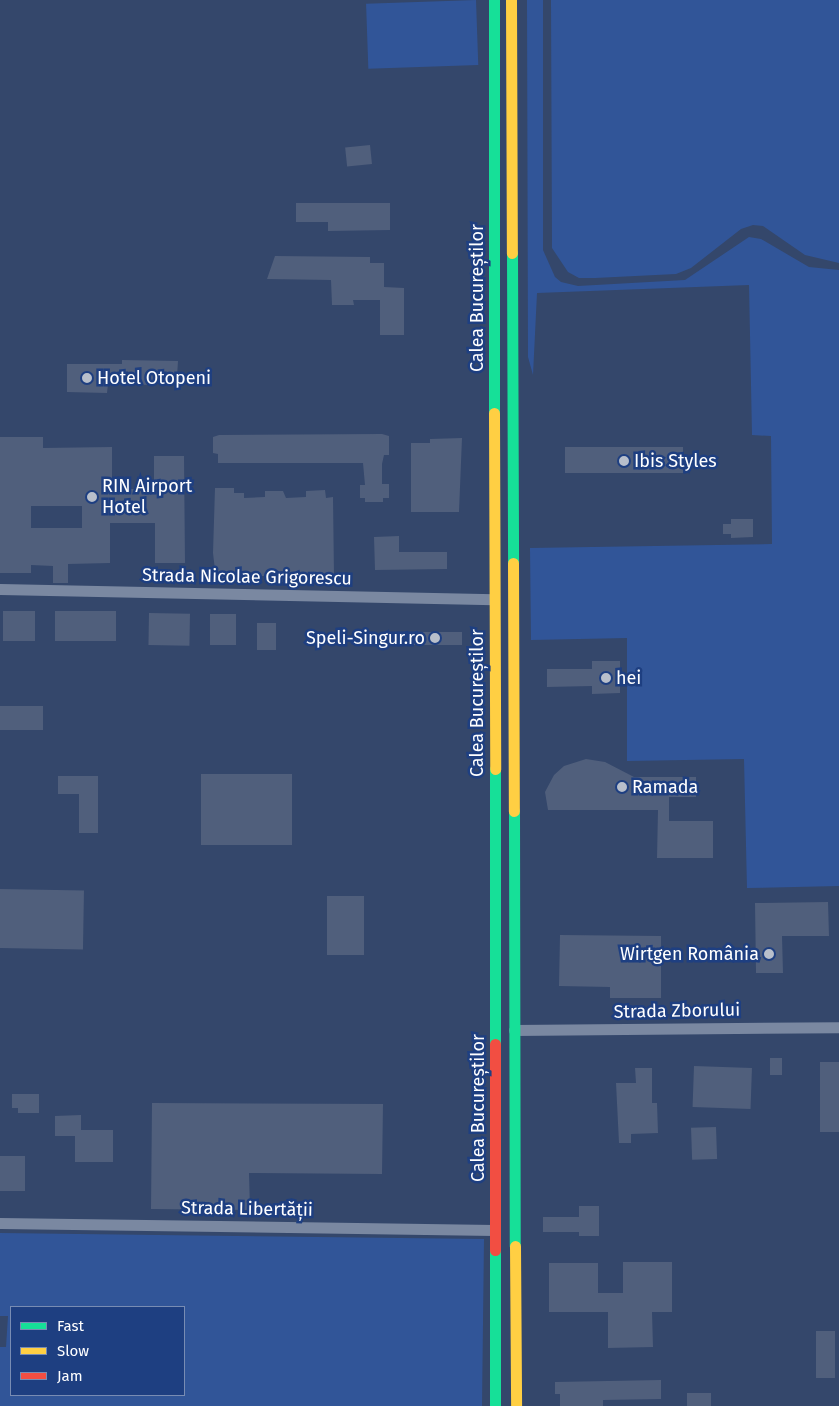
<!DOCTYPE html>
<html>
<head>
<meta charset="utf-8">
<style>
	body { margin:0 }
	#map { position:relative; width:839px; height:1406px; overflow:hidden; background:#34476b; font-family:"Fira Sans",sans-serif }
	div>[style] { position:absolute }
	[style*='--x'] { left:calc(var(--x)*1px); top:calc(var(--y)*1px); width:calc(var(--w)*1px); rotate:calc(var(--a)*1deg) }
	.green>* { inset:0; background:#315598; transform-origin:0 0 }
	.building>* { inset:0; background:#505f7c; transform-origin:0 0 }
	.street>* { height:11px; margin:-5.5px; padding:0 5.5px; transform-origin:5.5px; border-radius:5.5px; background:#7a88a1 }
	.fast>* { height:11px; margin:-5.5px; padding:0 5.5px; transform-origin:5.5px; border-radius:5.5px; background:#16e098 }
	.slow>* { height:11px; margin:-5.5px; padding:0 5.5px; transform-origin:5.5px; border-radius:5.5px; background:#ffcf43 }
	.jam>* { height:11px; margin:-5.5px; padding:0 5.5px; transform-origin:5.5px; border-radius:5.5px; background:#f24e42 }
	.dots>* { width:14px; height:14px; translate:-50% -50%; box-sizing:border-box; border:2px solid #1e3f81; border-radius:50% }
	span { translate:-50% -50%; white-space:nowrap; text-align:center; line-height:1.15; -webkit-text-stroke:5px #1e3f81; paint-order:stroke }
	.street-label { font-size:18px; color:#fff }
	.poi-label { font-size:18px; color:#fff }
	.left { translate:0 -50%; text-align:left }
	.right { translate:-100% -50%; text-align:right }
	.legend { position:absolute; left:10px; top:1306px; width:175px; height:90px; box-sizing:border-box; background:#1e3f81; border:1px solid #788cb3; margin:0; padding:6px 9px; list-style:none; font-size:15px; color:#fff }
	.legend li { display:flex; align-items:center; gap:10px; height:25px }
	.legend b { width:25px; border:1px solid #788cb3 }
</style>
</head>
<body>
<div id="map">
	<div class="green">
		<i style="left:476px;top:0;width:65px;height:110px;rotate:88deg"></i>
		<i style="clip-path:polygon(527px 0,543px 0,543px 250px,555px 277px,561px 282px,578px 286px,685px 280px,749px 237px,761px 239px,809px 267px,839px 270px,839px 886px,747px 888px,744px 759px,627px 761px,627px 638px,531px 640px,530px 548px,772px 544px,771px 436px,752px 435px,749px 285px,537px 293px,533px 375px,528px 357px)"></i>
		<i style="clip-path:polygon(551px 0,839px 0,839px 263px,805px 255px,763px 226px,753px 225px,741px 229px,691px 268px,676px 274px,595px 278px,579px 278px,568px 272px,552px 248px)"></i>
		<i style="clip-path:polygon(evenodd,0 1233px,484px 1239px,482px 1406px,0 1406px,0 1347px,6px 1347px,8px 1316px,0 1316px,0 1233px,11px 1307px,184px 1307px,184px 1395px,11px 1395px,11px 1307px)"></i>
	</div>
	<div class="building">
		<i style="left:370px;top:145px;width:19px;height:25px;rotate:84deg"></i>
		<i style="clip-path:polygon(296px 203px,390px 203px,390px 230px,328px 231px,328px 222px,296px 222px)"></i>
		<i style="clip-path:polygon(275px 256px,370px 257px,370px 263px,384px 263px,384px 287px,404px 288px,404px 335px,380px 335px,380px 300px,353px 300px,354px 305px,332px 305px,331px 280px,267px 279px)"></i>
		<i style="clip-path:polygon(122px 360px,178px 361px,177px 377px,153px 377px,153px 385px,108px 384px,107px 393px,67px 392px,67px 364px,122px 364px)"></i>
		<i style="clip-path:polygon(382px 434px,389px 436px,389px 455px,384px 455px,382px 464px,382px 484px,389px 484px,389px 498px,383px 498px,383px 502px,365px 502px,365px 498px,360px 498px,360px 485px,365px 485px,363px 463px,218px 463px,218px 454px,213px 453px,213px 437px,219px 435px)"></i>
		<i style="clip-path:polygon(evenodd,0 437px,43px 437px,43px 448px,112px 447px,112px 489px,154px 489px,154px 456px,184px 456px,185px 563px,155px 563px,155px 523px,110px 523px,110px 563px,68px 564px,68px 583px,53px 583px,53px 566px,31px 565px,31px 573px,0 573px,0 437px,31px 506px,82px 506px,82px 528px,31px 528px,31px 506px)"></i>
		<i style="clip-path:polygon(462px 438px,459px 512px,411px 512px,411px 443px,430px 443px,430px 439px)"></i>
		<i style="left:683px;top:447px;width:26px;height:118px;rotate:90deg"></i>
		<i style="clip-path:polygon(215px 488px,234px 488px,234px 493px,244px 493px,244px 498px,265px 497px,265px 491px,283px 491px,286px 498px,306px 497px,306px 491px,325px 490px,326px 498px,333px 497px,334px 575px,325px 576px,325px 581px,309px 582px,308px 576px,284px 576px,284px 582px,265px 582px,265px 576px,258px 576px,258px 572px,235px 573px,235px 579px,216px 579px,213px 553px)"></i>
		<i style="clip-path:polygon(731px 519px,753px 519px,753px 537px,731px 538px,731px 534px,723px 534px,723px 524px,731px 524px)"></i>
		<i style="clip-path:polygon(399px 536px,399px 552px,447px 552px,447px 569px,375px 570px,374px 537px)"></i>
		<i style="left:3px;top:611px;width:32px;height:30px"></i>
		<i style="left:116px;top:611px;width:30px;height:61px;rotate:90deg"></i>
		<i style="left:149px;top:613px;width:41px;height:32px;rotate:1deg"></i>
		<i style="left:210px;top:614px;width:26px;height:31px"></i>
		<i style="left:257px;top:623px;width:19px;height:27px"></i>
		<i style="left:408px;top:632px;width:54px;height:13px"></i>
		<i style="clip-path:polygon(592px 661px,620px 661px,620px 693px,592px 694px,592px 686px,547px 687px,547px 669px,592px 669px)"></i>
		<i style="left:0;top:706px;width:43px;height:24px"></i>
		<i style="clip-path:polygon(586px 759px,605px 762px,634px 777px,696px 777px,696px 797px,669px 797px,669px 821px,713px 821px,713px 858px,657px 858px,658px 810px,548px 810px,545px 792px,554px 775px,564px 766px)"></i>
		<i style="left:292px;top:774px;width:71px;height:91px;rotate:90deg"></i>
		<i style="clip-path:polygon(58px 776px,98px 776px,98px 833px,79px 833px,79px 794px,58px 794px)"></i>
		<i style="left:0;top:889px;width:84px;height:59px;rotate:1deg"></i>
		<i style="left:364px;top:896px;width:59px;height:37px;rotate:90deg"></i>
		<i style="clip-path:polygon(828px 902px,829px 936px,782px 936px,783px 973px,756px 973px,755px 903px)"></i>
		<i style="clip-path:polygon(560px 935px,661px 936px,661px 998px,610px 998px,610px 987px,559px 986px)"></i>
		<i style="left:770px;top:1058px;width:12px;height:17px"></i>
		<i style="left:820px;top:1062px;width:19px;height:70px"></i>
		<i style="left:694px;top:1066px;width:58px;height:41px;rotate:2deg"></i>
		<i style="clip-path:polygon(635px 1068px,652px 1068px,652px 1103px,657px 1103px,658px 1133px,631px 1134px,631px 1143px,619px 1143px,616px 1083px,636px 1083px)"></i>
		<i style="clip-path:polygon(12px 1094px,39px 1094px,39px 1113px,18px 1113px,18px 1108px,12px 1108px)"></i>
		<i style="clip-path:polygon(152px 1103px,383px 1104px,382px 1174px,249px 1173px,250px 1210px,151px 1209px)"></i>
		<i style="clip-path:polygon(81px 1115px,81px 1130px,113px 1130px,113px 1162px,75px 1162px,75px 1136px,55px 1136px,55px 1116px)"></i>
		<i style="left:716px;top:1127px;width:32px;height:25px;rotate:88deg"></i>
		<i style="left:0;top:1156px;width:25px;height:35px"></i>
		<i style="clip-path:polygon(579px 1206px,599px 1206px,599px 1236px,579px 1236px,579px 1232px,543px 1232px,543px 1217px,579px 1217px)"></i>
		<i style="clip-path:polygon(623px 1262px,672px 1262px,672px 1312px,652px 1312px,653px 1347px,608px 1348px,608px 1312px,549px 1312px,549px 1263px,598px 1263px,598px 1293px,623px 1293px)"></i>
		<i style="left:816px;top:1331px;width:19px;height:47px"></i>
		<i style="clip-path:polygon(661px 1380px,661px 1399px,603px 1400px,603px 1406px,560px 1406px,560px 1394px,555px 1394px,555px 1382px)"></i>
		<i style="left:687px;top:1393px;width:24px;height:13px"></i>
	</div>
	<div class="street">
		<i style="--x:0;--y:589;--w:494;--a:1.2"></i>
		<i style="--x:514;--y:1030;--w:325;--a:-0.5"></i>
		<i style="--x:0;--y:1223;--w:494;--a:0.8"></i>
	</div>
	<div class="fast">
		<i style="--x:494;--y:0;--w:413;--a:90"></i>
		<i style="--x:512;--y:253;--w:310;--a:89.8"></i>
		<i style="--x:495;--y:769;--w:275;--a:90"></i>
		<i style="--x:514;--y:811;--w:435;--a:89.9"></i>
		<i style="--x:495;--y:1250;--w:156;--a:90"></i>
	</div>
	<div class="slow">
		<i style="--x:511;--y:0;--w:253;--a:89.8"></i>
		<i style="--x:494;--y:413;--w:356;--a:89.8"></i>
		<i style="--x:513;--y:563;--w:248;--a:89.8"></i>
		<i style="--x:515;--y:1246;--w:160;--a:89.6"></i>
	</div>
	<div class="jam">
		<i style="--x:495;--y:1044;--w:206;--a:90"></i>
	</div>
	<div class="dots">
		<i style="left:87px;top:378px;background:#b8bfcb"></i>
		<i style="left:624px;top:461px;background:#b8bfcb"></i>
		<i style="left:92px;top:497px;background:#b8bfcb"></i>
		<i style="left:435px;top:638px;background:#b8bfcb"></i>
		<i style="left:606px;top:678px;background:#b8bfcb"></i>
		<i style="left:622px;top:787px;background:#b8bfcb"></i>
		<i style="left:769px;top:954px;background:#b8bfcb"></i>
	</div>
	<div class="street-label">
		<span style="left:477px;top:298px;rotate:-90deg">Calea Bucureștilor</span>
		<span style="left:247px;top:577px;rotate:1deg">Strada Nicolae Grigorescu</span>
		<span style="left:477px;top:703px;rotate:-90deg">Calea Bucureștilor</span>
		<span style="left:677px;top:1011px;rotate:-1deg">Strada Zborului</span>
		<span style="left:478px;top:1108px;rotate:-90deg">Calea Bucureștilor</span>
		<span style="left:247px;top:1209px;rotate:1deg">Strada Libertății</span>
	</div>
	<div class="poi-label">
		<span class="left" style="left:97px;top:378px">Hotel Otopeni</span>
		<span class="left" style="left:634px;top:461px">Ibis Styles</span>
		<span class="left" style="left:102px;top:497px">RIN Airport<br>Hotel</span>
		<span class="right" style="left:425px;top:638px">Speli-Singur.ro</span>
		<span class="left" style="left:616px;top:678px">hei</span>
		<span class="left" style="left:632px;top:787px">Ramada</span>
		<span class="right" style="left:759px;top:954px">Wirtgen România</span>
	</div>
	<ul class="legend">
	<li><b style="height:6px;background:#16e098"></b>Fast</li>
	<li><b style="height:6px;background:#ffcf43"></b>Slow</li>
	<li><b style="height:6px;background:#f24e42"></b>Jam</li>
	</ul>
</div>
</body>
</html>
